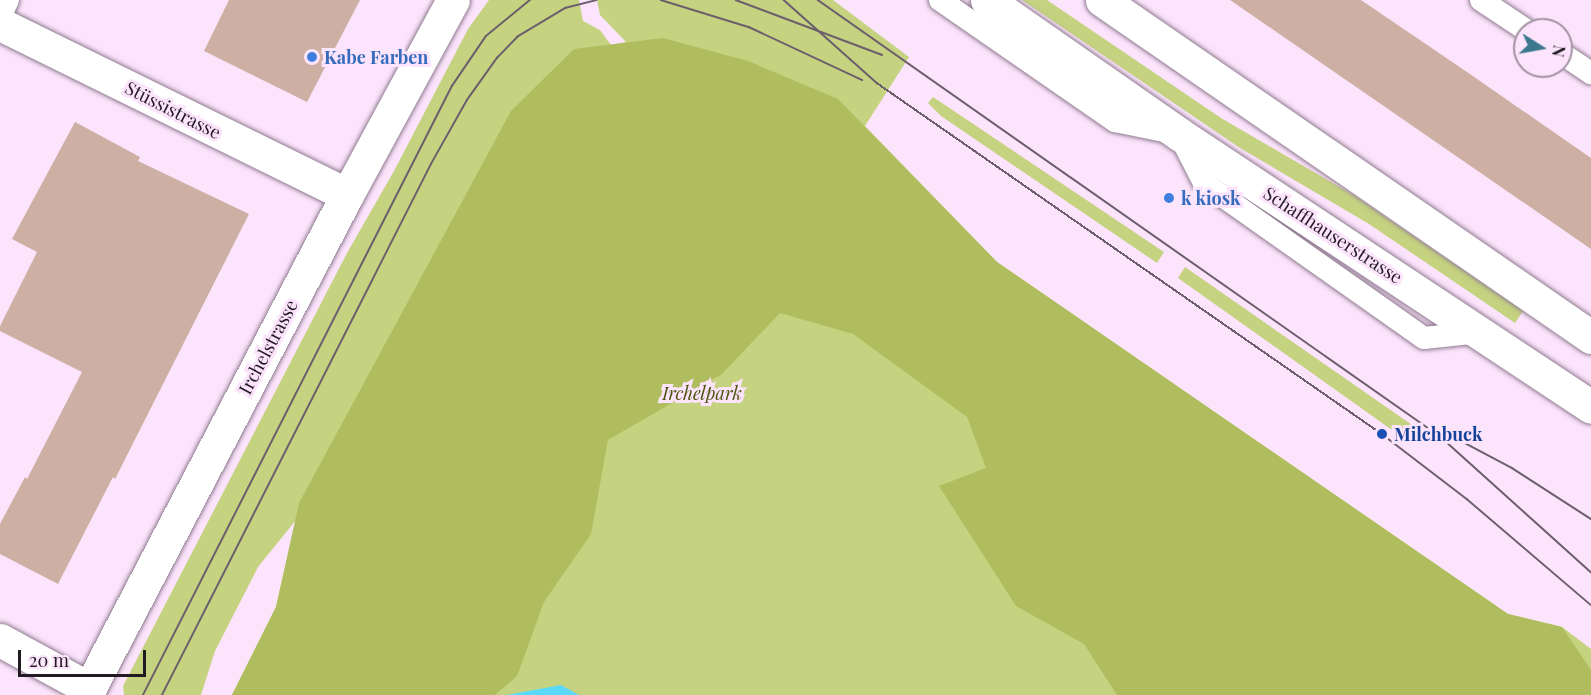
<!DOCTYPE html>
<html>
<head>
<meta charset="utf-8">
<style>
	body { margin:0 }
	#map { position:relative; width:1591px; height:695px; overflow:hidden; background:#fbe4fc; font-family:"Playfair Display",serif }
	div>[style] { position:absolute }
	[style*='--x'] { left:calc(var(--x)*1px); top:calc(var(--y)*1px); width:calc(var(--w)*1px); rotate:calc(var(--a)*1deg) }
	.green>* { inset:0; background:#c5d280 }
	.forest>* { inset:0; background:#b0bd5f }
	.water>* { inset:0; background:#5ad9fb }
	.building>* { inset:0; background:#ceafa4 }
	.roads { filter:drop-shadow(0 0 2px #8f7b90) drop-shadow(0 0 2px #8f7b90) }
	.lane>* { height:22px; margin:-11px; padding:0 11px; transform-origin:11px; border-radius:11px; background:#fff }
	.street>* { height:33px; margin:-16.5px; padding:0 16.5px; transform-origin:16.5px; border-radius:16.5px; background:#fff }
	.secondary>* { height:33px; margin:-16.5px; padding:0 16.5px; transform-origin:16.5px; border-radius:16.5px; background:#fff }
	.tram>* { height:1.5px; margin:-0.75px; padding:0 0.75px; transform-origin:0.75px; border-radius:0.75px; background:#6c5f6c }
	.dots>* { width:16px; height:16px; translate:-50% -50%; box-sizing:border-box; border:3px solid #fbe4fc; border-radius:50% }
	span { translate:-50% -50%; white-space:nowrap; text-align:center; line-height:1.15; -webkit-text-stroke:6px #fbe4fc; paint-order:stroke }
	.shop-label { font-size:18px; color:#366cbe; font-weight:700 }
	.left { translate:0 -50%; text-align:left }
	.street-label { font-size:18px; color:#221a22 }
	.park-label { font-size:18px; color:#4c540c; font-style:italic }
	.transit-label { font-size:18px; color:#164399; font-weight:700 }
	.north { position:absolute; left:1513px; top:18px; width:60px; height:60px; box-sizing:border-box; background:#fbe4fc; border:2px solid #a493a5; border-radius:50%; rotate:101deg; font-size:16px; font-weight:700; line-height:24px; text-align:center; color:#221a22 }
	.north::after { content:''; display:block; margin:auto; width:21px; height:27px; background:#3b788e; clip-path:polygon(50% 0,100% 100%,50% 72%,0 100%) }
	.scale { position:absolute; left:18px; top:650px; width:128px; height:27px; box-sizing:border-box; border:3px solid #221a22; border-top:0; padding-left:8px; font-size:18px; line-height:21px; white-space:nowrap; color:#221a22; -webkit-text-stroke:4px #fbe4fc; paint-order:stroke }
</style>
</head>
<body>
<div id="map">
	<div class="green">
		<i style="clip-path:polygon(489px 0,579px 0,583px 21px,600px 30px,611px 45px,626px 42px,600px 15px,597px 0,833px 0,909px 57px,865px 126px,997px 262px,1508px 614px,1562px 627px,1591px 649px,1591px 695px,232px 695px,276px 607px,296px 520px,258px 567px,215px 651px,201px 695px,124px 695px,123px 686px,347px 253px,394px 171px,468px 29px)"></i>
		<i style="clip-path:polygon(1022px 0,1047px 0,1221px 118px,1355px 196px,1523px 311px,1515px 323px,1369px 224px,1240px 148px)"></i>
		<i style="clip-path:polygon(933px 97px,1164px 252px,1157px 263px,941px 116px,928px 103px)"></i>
		<i style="clip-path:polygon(1185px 267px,1415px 427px,1406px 440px,1178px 278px)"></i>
	</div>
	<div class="forest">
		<i style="clip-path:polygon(663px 38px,748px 61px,838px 99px,997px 262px,1508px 614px,1562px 627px,1591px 670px,1591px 695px,1117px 695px,1084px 644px,1016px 606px,939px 486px,986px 468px,967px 417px,853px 334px,780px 313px,722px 374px,608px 440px,591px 534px,544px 602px,517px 676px,495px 695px,232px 695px,276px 607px,299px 503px,511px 111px,574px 49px)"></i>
	</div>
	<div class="water">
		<i style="clip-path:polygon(561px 685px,579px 695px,505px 695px,506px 695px)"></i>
	</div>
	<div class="building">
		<i style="clip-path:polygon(229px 0,360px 0,307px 102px,204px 51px)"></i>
		<i style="clip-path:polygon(1230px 0,1361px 0,1467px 72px,1591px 158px,1591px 249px)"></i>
		<i style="clip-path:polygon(75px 122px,140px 157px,138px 161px,249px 214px,115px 479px,113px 477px,58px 584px,0 554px,0 524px,25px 477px,27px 479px,82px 372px,0 331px,0 326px,37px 252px,12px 239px)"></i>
	</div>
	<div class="roads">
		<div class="lane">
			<i style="--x:940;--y:0;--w:213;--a:34.7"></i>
			<i style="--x:1115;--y:121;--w:65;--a:11.5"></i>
			<i style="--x:1179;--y:134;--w:55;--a:63"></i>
			<i style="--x:1204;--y:183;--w:269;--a:35.2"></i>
			<i style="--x:1424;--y:338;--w:56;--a:-6.1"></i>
			<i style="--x:1481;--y:0;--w:54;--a:33.7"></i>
			<i style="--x:0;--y:17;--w:19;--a:-65"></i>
			<i style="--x:1561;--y:53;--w:36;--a:34"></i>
		</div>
		<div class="street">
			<i style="--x:0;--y:24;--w:387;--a:26.2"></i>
			<i style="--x:0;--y:640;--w:102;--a:28.6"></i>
		</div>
		<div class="secondary">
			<i style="--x:987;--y:0;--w:234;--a:34.9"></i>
			<i style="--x:1179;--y:134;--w:494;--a:33.5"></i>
			<i style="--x:1102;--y:0;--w:594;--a:34.57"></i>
			<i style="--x:86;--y:695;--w:564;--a:-62.44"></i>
			<i style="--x:347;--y:195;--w:222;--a:-61.5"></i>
		</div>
	</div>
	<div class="tram">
		<i style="--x:661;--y:0;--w:92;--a:17.1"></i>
		<i style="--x:749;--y:27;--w:125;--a:25.1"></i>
		<i style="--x:736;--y:0;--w:156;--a:20.6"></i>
		<i style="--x:784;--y:0;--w:125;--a:41.7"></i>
		<i style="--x:877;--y:83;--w:615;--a:34.8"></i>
		<i style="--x:1382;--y:434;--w:107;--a:37.4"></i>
		<i style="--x:1467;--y:499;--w:163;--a:40.5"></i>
		<i style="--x:818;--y:0;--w:761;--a:35.05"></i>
		<i style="--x:1441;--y:437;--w:202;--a:42"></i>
		<i style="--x:1444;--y:432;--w:77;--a:27.9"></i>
		<i style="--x:1512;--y:468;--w:94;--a:32.8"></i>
		<i style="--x:143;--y:695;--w:683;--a:-63.1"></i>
		<i style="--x:452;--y:86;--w:60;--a:-55.8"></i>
		<i style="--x:486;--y:36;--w:57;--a:-39.3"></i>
		<i style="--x:162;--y:695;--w:595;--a:-63.13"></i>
		<i style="--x:431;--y:164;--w:73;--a:-60.6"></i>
		<i style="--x:467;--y:100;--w:52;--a:-54.5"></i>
		<i style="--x:497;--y:58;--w:29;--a:-46"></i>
		<i style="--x:517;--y:37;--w:56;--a:-31.1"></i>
		<i style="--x:565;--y:8;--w:32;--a:-14"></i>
	</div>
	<div class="dots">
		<i style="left:312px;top:57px;background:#3f7fe0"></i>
		<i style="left:1169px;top:198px;background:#3f7fe0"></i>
		<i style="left:1382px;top:434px;background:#1a4fb4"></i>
	</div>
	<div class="shop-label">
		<span class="left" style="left:324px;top:57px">Kabe Farben</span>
		<span class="left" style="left:1181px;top:198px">k kiosk</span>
	</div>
	<div class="street-label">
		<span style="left:173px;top:110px;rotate:27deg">Stüssistrasse</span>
		<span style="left:1333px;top:235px;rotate:33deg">Schaffhauserstrasse</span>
		<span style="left:268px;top:347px;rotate:-62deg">Irchelstrasse</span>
	</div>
	<div class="park-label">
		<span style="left:702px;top:393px">Irchelpark</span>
	</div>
	<div class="transit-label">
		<span class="left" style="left:1394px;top:434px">Milchbuck</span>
	</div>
	<div class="north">N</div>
	<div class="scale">20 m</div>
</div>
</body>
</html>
